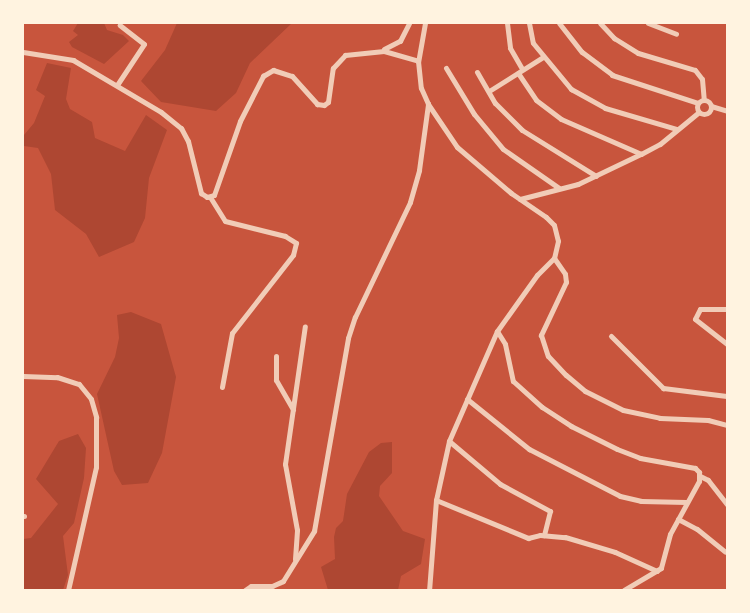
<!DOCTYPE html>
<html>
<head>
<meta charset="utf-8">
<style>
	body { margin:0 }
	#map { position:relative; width:750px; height:613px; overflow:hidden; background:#c8553d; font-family:Poppins,sans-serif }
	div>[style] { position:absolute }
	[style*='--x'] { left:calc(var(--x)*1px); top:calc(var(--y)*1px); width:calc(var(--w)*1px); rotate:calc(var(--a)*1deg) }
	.green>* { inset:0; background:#ae4732 }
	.minor>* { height:5px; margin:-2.5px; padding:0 2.5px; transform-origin:2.5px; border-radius:2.5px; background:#f1ccb7 }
	.minor>.ring { margin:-2.5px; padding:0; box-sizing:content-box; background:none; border:5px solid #f1ccb7; border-radius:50% }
	span { translate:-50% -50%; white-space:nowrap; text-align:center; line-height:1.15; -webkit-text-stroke:7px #fff3e0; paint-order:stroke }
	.frame { position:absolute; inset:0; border:24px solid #fff3e0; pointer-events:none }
</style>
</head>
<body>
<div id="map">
	<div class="green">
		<i style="clip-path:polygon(78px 23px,104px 23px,107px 30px,123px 35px,129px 41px,104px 64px,72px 47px,69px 42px,78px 35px,73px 31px)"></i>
		<i style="clip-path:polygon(177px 23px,292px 23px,250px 63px,236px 93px,216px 111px,161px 102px,141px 81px,165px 50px)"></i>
		<i style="clip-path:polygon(47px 63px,71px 68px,66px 99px,70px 109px,92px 122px,95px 138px,125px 151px,146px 115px,167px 130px,149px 178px,145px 218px,134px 242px,99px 257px,86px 234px,55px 210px,51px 174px,38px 148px,24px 146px,24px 135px,34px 123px,45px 96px,36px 90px)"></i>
		<i style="clip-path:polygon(131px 312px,161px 324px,176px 377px,162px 453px,148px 483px,122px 485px,114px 471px,97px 394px,115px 357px,119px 338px,117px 315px)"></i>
		<i style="clip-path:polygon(78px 434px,86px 448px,84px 478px,74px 523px,63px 536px,68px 575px,63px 590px,23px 590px,23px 539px,31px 538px,58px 504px,36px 479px,59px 441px)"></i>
		<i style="clip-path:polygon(392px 442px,392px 473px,380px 486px,379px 496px,403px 531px,425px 539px,421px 564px,401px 576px,398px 590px,328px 590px,321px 567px,335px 559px,334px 537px,336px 528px,343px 521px,347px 494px,369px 452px,381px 443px)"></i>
	</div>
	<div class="minor">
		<i style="--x:425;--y:23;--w:39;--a:100"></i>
		<i style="--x:418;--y:61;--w:27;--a:84"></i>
		<i style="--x:421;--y:88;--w:17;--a:66"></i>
		<i style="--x:428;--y:104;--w:52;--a:56"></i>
		<i style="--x:457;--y:147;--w:71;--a:40.4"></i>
		<i style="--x:511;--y:193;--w:42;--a:34.4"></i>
		<i style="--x:546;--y:217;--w:11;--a:45"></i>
		<i style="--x:554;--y:225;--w:16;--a:76"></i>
		<i style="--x:558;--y:241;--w:17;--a:103"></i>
		<i style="--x:554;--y:258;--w:24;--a:135"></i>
		<i style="--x:537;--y:275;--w:69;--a:125.5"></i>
		<i style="--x:497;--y:331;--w:120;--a:113.6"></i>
		<i style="--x:449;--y:441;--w:60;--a:102.4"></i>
		<i style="--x:436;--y:500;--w:90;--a:94.4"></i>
		<i style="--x:507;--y:23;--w:25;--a:83"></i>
		<i style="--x:510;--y:48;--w:24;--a:60"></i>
		<i style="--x:529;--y:23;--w:20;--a:79"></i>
		<i style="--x:533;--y:43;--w:60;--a:50.4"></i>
		<i style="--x:571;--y:89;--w:39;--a:29"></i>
		<i style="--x:605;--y:108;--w:75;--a:16.3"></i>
		<i style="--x:559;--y:23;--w:37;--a:52"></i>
		<i style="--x:582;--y:52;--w:38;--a:37"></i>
		<i style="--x:612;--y:75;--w:90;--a:18"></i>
		<i style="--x:600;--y:23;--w:21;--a:47"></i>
		<i style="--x:614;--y:38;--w:28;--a:32"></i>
		<i style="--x:638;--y:53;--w:59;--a:16.6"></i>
		<i style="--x:695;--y:70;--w:11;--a:52"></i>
		<i style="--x:702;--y:79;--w:21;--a:85"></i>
		<i style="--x:648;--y:23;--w:30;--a:21"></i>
		<i style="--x:384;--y:49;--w:18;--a:-27"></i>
		<i style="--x:400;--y:41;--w:20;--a:-63"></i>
		<i style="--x:23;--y:52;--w:51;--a:9.1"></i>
		<i style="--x:73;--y:60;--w:102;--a:30.6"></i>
		<i style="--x:161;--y:112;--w:26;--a:39"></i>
		<i style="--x:181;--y:128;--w:15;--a:62"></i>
		<i style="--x:188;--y:141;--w:54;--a:76"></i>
		<i style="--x:201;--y:193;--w:7;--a:34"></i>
		<i style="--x:207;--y:197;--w:7;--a:-16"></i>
		<i style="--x:214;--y:195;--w:78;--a:-70.6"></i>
		<i style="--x:240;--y:121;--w:51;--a:-62.9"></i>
		<i style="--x:263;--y:76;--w:12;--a:-31"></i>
		<i style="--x:273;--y:70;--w:20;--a:18"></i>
		<i style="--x:292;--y:76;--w:38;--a:48"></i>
		<i style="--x:317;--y:104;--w:7;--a:8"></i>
		<i style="--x:324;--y:105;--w:5;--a:-37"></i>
		<i style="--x:328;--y:102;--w:34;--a:-82"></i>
		<i style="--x:333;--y:68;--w:18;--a:-47"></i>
		<i style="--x:345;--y:55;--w:39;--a:-6"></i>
		<i style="--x:384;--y:51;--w:35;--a:16"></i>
		<i style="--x:446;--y:68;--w:54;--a:58.7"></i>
		<i style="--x:474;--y:114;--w:45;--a:50.4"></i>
		<i style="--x:503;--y:149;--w:68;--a:34.9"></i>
		<i style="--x:477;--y:72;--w:36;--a:60"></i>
		<i style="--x:495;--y:103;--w:38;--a:45"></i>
		<i style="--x:522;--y:130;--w:87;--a:31.9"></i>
		<i style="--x:518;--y:73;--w:32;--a:56"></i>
		<i style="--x:536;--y:100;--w:31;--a:37"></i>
		<i style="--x:561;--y:119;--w:87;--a:23.6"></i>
		<i style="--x:117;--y:85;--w:49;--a:-56.6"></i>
		<i style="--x:144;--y:44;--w:31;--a:-142"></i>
		<i style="--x:489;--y:91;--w:64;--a:-32.2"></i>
		<i class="ring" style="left:697px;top:100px;width:9px;height:9px"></i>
		<i style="--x:711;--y:106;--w:17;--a:17"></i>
		<i style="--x:210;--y:197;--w:28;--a:58"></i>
		<i style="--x:225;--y:221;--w:62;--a:14"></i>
		<i style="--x:285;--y:236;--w:13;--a:32"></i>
		<i style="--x:296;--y:243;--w:12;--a:104"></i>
		<i style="--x:293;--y:255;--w:99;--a:128"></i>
		<i style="--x:232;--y:333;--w:55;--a:100.5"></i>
		<i style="--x:520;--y:199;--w:60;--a:-14.5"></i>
		<i style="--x:578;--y:184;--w:70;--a:-25.5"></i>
		<i style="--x:641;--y:154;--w:21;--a:-28"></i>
		<i style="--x:660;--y:144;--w:50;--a:-39.4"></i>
		<i style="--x:554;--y:258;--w:19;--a:55"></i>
		<i style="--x:565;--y:274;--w:8;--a:83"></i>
		<i style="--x:566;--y:282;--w:59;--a:115.3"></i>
		<i style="--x:541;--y:335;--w:22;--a:72"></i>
		<i style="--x:548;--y:356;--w:26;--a:47"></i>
		<i style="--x:566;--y:375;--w:25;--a:40"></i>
		<i style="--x:585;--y:391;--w:42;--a:26.6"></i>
		<i style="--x:623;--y:410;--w:38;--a:12"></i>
		<i style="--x:660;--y:418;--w:48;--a:2.4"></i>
		<i style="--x:708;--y:420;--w:20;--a:15"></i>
		<i style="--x:727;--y:309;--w:27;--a:180"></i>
		<i style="--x:700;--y:309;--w:11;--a:117"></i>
		<i style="--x:695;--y:319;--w:41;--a:38"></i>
		<i style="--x:497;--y:331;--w:15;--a:58"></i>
		<i style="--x:505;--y:344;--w:38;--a:78"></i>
		<i style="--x:513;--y:381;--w:39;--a:42"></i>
		<i style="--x:542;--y:407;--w:35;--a:33"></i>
		<i style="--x:571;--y:426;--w:51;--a:26.6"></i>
		<i style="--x:617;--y:449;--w:25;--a:21"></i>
		<i style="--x:640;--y:458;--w:56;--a:10.3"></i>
		<i style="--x:695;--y:468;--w:6;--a:45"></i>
		<i style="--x:699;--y:472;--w:9;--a:90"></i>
		<i style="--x:699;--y:481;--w:60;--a:118.7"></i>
		<i style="--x:670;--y:534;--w:35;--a:105"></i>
		<i style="--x:661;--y:568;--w:43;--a:149.3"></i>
		<i style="--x:611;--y:336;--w:74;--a:45"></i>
		<i style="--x:663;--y:388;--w:64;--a:7.1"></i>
		<i style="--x:276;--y:356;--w:24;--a:90"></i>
		<i style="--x:276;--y:380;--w:34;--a:60"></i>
		<i style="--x:23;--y:376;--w:34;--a:2"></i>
		<i style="--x:57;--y:377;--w:23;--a:18"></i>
		<i style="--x:79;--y:384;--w:19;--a:51"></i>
		<i style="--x:91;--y:399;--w:19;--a:74"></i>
		<i style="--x:96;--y:417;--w:50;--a:90"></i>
		<i style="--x:96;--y:467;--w:126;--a:102.8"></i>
		<i style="--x:467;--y:399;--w:80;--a:38.9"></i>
		<i style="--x:529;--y:449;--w:102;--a:27.3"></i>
		<i style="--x:620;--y:496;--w:22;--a:13"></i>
		<i style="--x:641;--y:501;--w:45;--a:1.3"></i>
		<i style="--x:449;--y:441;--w:67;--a:40.1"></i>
		<i style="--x:500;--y:484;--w:57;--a:28.4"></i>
		<i style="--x:550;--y:511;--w:25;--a:104"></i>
		<i style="--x:700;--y:476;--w:9;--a:27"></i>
		<i style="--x:708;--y:480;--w:31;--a:52"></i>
		<i style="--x:436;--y:500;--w:100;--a:22.4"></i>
		<i style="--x:528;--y:538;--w:12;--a:-14"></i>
		<i style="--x:540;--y:535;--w:25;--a:5"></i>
		<i style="--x:565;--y:537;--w:52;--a:16.7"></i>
		<i style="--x:615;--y:552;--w:46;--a:24.3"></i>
		<i style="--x:23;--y:516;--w:1;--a:0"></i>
		<i style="--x:678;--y:519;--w:21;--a:28"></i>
		<i style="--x:697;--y:529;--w:36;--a:39"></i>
		<i style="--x:295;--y:559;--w:29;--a:-86"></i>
		<i style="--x:297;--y:530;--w:67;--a:-100.3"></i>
		<i style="--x:285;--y:464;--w:139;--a:-81.8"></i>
		<i style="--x:245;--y:590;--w:7;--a:-34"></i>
		<i style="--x:251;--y:586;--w:21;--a:0"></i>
		<i style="--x:272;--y:586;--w:12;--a:-24"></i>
		<i style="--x:283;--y:581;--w:59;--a:-58.2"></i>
		<i style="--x:314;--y:531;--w:196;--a:-80"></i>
		<i style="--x:348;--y:338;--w:22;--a:-72"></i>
		<i style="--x:355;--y:317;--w:127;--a:-64.4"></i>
		<i style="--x:410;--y:202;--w:33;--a:-74"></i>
		<i style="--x:419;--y:170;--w:67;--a:-82.2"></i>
	</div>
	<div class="frame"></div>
</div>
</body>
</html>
